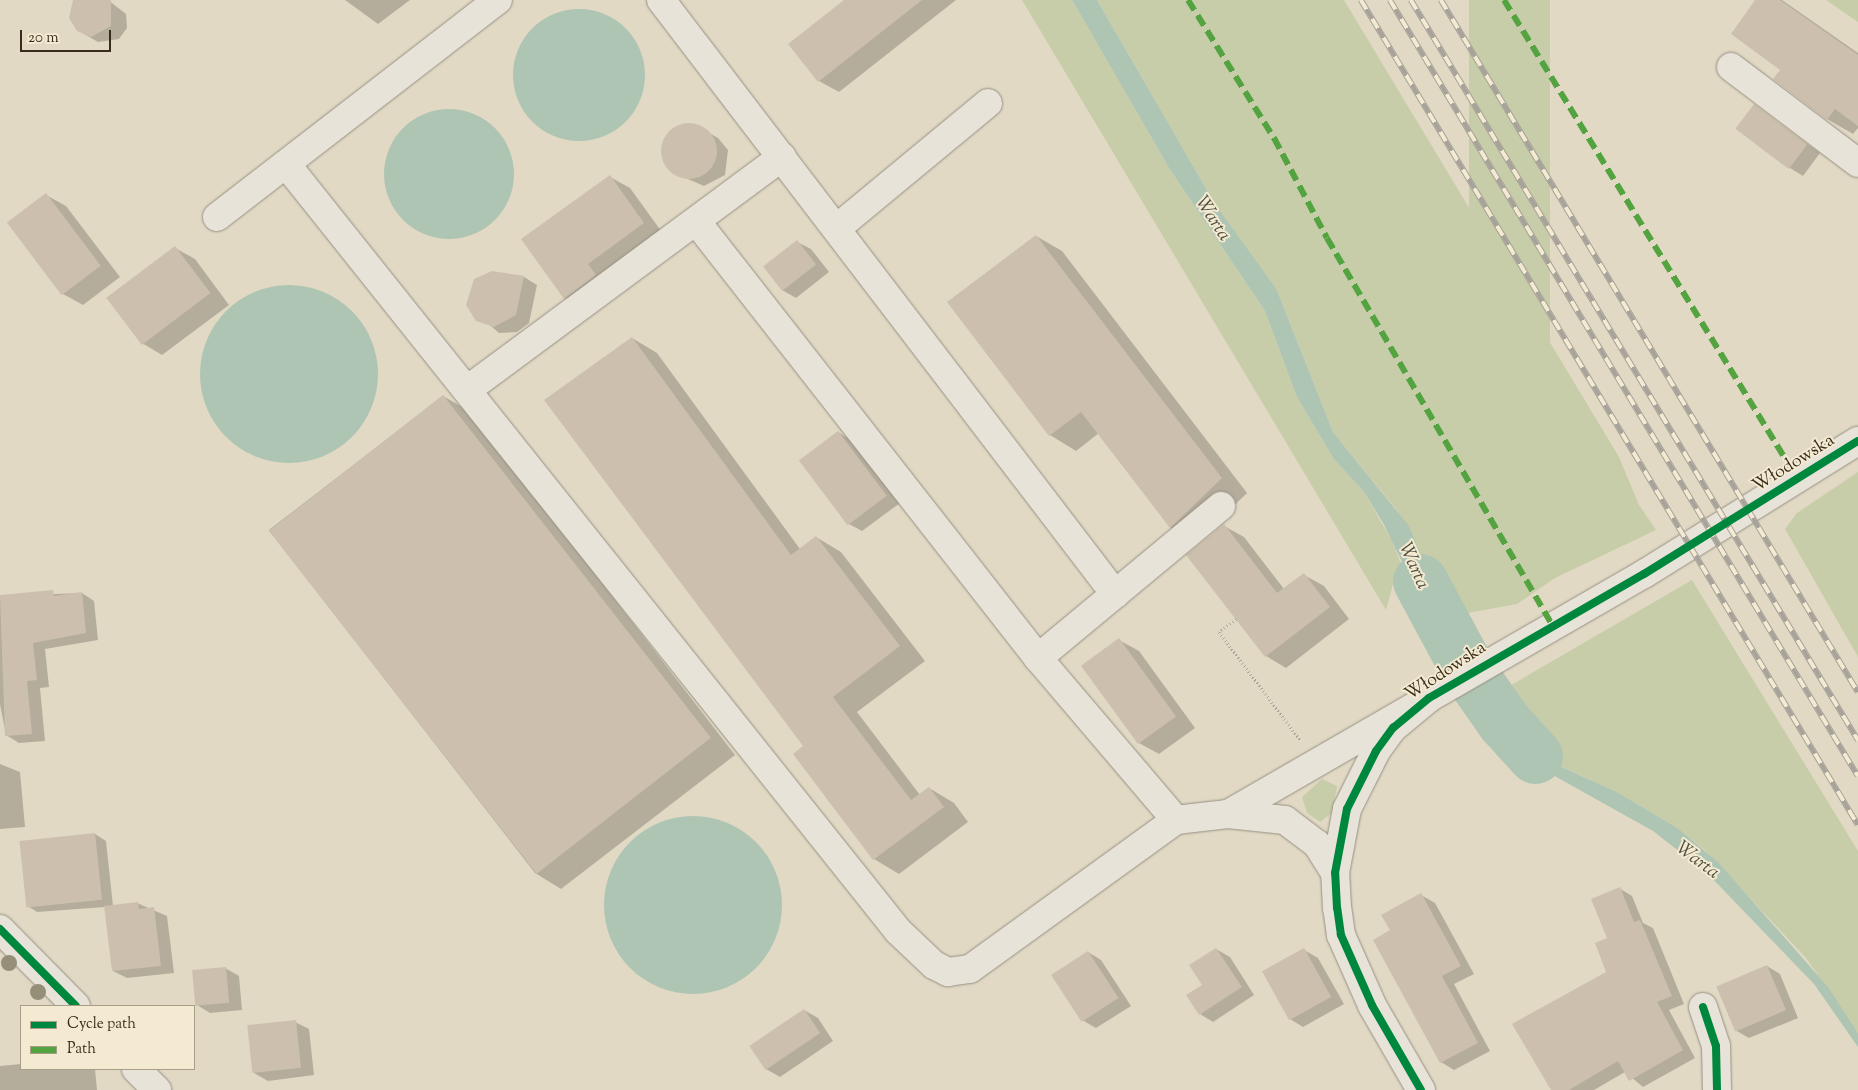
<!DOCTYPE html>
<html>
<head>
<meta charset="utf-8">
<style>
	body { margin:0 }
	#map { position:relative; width:1858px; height:1090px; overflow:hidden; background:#e1d9c4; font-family:"Sorts Mill Goudy",serif }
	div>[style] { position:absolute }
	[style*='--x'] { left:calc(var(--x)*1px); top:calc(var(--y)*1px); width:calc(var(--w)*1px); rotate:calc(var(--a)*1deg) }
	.green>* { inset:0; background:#c8cda9; transform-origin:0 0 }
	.water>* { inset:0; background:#afc5b4 }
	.round { border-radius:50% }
	.shadow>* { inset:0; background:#0003 }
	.river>* { height:55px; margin:-27.5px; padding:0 27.5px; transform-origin:27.5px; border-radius:27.5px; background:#afc5b4 }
	.building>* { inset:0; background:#ccbfad; transform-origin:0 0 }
	.path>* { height:3px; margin-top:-1.5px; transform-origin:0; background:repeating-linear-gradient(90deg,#a8a39a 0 1px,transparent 0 3.5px) }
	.roads { filter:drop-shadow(0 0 1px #979083) drop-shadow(0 0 1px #979083) }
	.minor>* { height:28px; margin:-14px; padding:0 14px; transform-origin:14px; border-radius:14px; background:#e7e3d8 }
	.rail>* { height:5.5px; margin-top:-2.75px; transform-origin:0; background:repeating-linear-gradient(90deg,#f3ead1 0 11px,#a8a39a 0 22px); box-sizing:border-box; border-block:1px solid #a8a39a }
	.quiet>* { height:6px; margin-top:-3px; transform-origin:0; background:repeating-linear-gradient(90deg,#53a440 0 12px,transparent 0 18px) }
	.cycleway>* { height:8px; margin:-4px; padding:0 4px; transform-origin:4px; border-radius:4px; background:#00873e }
	.trees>* { width:16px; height:16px; margin:-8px; border-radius:50%; background:#958e78 }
	span { translate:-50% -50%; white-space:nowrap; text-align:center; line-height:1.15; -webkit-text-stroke:4px #f3ead1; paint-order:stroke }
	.street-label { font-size:18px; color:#382b1b }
	.water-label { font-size:19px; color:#505040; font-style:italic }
	.legend { position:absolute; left:20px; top:1005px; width:175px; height:65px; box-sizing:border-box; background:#f3ead1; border:1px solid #a89e88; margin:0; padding:6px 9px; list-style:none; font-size:15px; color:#382b1b }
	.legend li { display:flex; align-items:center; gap:10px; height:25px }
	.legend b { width:25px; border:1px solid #a89e88 }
	.scale { position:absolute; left:20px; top:30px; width:91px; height:22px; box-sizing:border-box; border:2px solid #382b1b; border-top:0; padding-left:6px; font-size:15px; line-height:18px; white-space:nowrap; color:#382b1b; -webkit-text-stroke:4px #f3ead1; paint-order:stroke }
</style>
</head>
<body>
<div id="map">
	<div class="green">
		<i style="clip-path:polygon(1022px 0,1072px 0,1169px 168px,1265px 311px,1296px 395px,1333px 458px,1364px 492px,1393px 543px,1403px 569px,1393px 584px,1386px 610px)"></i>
		<i style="clip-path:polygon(1097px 0,1344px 0,1619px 457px,1639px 505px,1656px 530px,1555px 578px,1517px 604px,1446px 617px,1433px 579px,1396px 509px,1333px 432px,1276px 288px,1215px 204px)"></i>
		<i style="left:1469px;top:0;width:81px;height:550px"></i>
		<i style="clip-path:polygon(1826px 0,1858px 0,1858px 22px)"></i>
		<i style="clip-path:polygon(1858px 472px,1858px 657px,1785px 529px,1797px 513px)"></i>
		<i style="clip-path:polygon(1692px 580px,1858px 851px,1858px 1033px,1806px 958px,1706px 851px,1679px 829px,1617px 792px,1550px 762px,1517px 729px,1494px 695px)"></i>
		<i style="clip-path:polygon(1322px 779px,1337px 786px,1332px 813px,1320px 822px,1307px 813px,1302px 797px)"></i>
	</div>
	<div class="water">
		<i style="clip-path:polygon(1072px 0,1097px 0,1215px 204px,1276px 288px,1333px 432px,1409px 526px,1446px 617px,1464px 644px,1447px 654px,1383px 523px,1364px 492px,1333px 458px,1296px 395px,1265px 311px,1169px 168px)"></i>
		<i class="round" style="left:513px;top:9px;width:132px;height:132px"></i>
		<i class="round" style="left:384px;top:109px;width:130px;height:130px"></i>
		<i class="round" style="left:200px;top:285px;width:178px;height:178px"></i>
		<i style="clip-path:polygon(1494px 695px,1517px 729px,1550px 762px,1617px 792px,1679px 829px,1719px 863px,1828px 987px,1858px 1033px,1858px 1047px,1814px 984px,1707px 873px,1653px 831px,1526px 760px,1482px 702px)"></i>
		<i class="round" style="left:604px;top:816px;width:178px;height:178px"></i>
	</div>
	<div class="shadow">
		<i style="clip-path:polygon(79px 0,108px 0,126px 14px,127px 28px,119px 39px,98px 42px,84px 34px)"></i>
		<i style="clip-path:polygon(345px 0,410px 0,378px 24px)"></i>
		<i style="clip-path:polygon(846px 0,956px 0,839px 92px,819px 81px)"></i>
		<i style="clip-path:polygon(1757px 0,1782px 0,1858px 53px,1858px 128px,1853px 134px,1827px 119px)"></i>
		<i style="clip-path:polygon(1754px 106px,1820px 153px,1803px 176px,1790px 168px)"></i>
		<i style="clip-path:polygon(678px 127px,704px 130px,718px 138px,728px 150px,725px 175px,704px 186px,672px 172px,663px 157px,665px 139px)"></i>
		<i style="clip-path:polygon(610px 177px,630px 188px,664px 235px,585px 310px,565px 298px)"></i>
		<i style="clip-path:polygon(46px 195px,66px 206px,120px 277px,83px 305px,63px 294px)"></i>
		<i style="clip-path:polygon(1036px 236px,1062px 251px,1247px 493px,1197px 542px,1170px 527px,1099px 433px,1076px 451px,1050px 435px,949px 303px)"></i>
		<i style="clip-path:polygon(797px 242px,811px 249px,829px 272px,796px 298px,782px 290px)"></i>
		<i style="clip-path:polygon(175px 248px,195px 259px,229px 305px,162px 355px,142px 343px)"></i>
		<i style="clip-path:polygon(524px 277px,537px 285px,529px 323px,517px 332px,499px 333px,467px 305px)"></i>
		<i style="clip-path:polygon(632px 338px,657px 353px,800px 549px,816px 537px,841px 552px,925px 661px,857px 712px,920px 795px,929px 788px,954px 803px,968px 822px,899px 874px,874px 859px,795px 754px,805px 746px)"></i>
		<i style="clip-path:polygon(443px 396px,469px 411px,735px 755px,561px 889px,535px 873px,269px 530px)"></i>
		<i style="clip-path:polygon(838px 432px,851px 440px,900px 503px,862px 531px,849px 524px)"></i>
		<i style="clip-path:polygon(1224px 526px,1244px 537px,1284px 589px,1304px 575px,1324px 586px,1349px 619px,1286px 668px,1266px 656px)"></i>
		<i style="clip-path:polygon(82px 593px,94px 601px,98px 640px,45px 649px,49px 687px,40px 688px,45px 741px,19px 743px,6px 735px,0 704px,0 596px)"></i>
		<i style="clip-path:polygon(1119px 640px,1139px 651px,1195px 728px,1159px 754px,1139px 743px)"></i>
		<i style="clip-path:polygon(0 764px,20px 772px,25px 827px,0 829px)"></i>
		<i style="clip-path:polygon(95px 834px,106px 841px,113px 906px,137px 903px,167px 916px,174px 973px,127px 978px,113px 971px,105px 907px,37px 912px,26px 905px)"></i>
		<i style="clip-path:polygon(1619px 888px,1632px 896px,1643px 923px,1653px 928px,1684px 1004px,1669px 1010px,1695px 1058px,1643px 1087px,1625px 1072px,1594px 1090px,1552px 1090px,1608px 973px,1609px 939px)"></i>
		<i style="clip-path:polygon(1421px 895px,1435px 903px,1474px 974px,1454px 984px,1490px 1051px,1454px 1070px,1441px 1062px,1392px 931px)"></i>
		<i style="clip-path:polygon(1216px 949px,1230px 957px,1254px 995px,1213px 1022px,1200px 1014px)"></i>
		<i style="clip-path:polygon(1304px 950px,1318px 958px,1344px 1004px,1303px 1027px,1290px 1019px)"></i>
		<i style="clip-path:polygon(1088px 952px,1101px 960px,1131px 1006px,1096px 1028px,1082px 1020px)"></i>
		<i style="clip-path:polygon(1767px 966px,1780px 974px,1798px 1018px,1749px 1038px,1735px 1030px,1717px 987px)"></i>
		<i style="clip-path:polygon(225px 968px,239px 976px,242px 1010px,210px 1013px,197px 1005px)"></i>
		<i style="clip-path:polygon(804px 1010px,818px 1018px,833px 1041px,780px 1077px,766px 1069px)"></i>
		<i style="clip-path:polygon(295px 1022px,309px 1029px,314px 1075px,268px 1081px,254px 1073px)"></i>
		<i style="clip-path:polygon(21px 1064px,21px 1069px,95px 1069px,97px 1090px,0 1090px,0 1066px)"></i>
	</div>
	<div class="river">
		<i style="--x:1420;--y:581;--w:103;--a:61.7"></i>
		<i style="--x:1469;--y:672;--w:61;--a:55"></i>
		<i style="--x:1504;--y:722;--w:46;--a:47.6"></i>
	</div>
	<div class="building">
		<i style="clip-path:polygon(73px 0,111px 0,111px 26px,91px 37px,77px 31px,69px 18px)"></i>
		<i style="clip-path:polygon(844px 0,922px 0,818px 82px,788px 44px)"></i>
		<i style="clip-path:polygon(1755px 0,1780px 0,1858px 55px,1858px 126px,1835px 109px,1827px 120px,1773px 79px,1780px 70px,1731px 34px)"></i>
		<i style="left:1754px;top:104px;width:67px;height:31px;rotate:37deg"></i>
		<i class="round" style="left:661px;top:123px;width:56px;height:56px"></i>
		<i style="clip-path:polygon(610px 175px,644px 223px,588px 264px,596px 275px,564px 299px,521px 239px)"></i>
		<i style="left:46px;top:193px;width:91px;height:49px;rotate:53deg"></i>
		<i style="clip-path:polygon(1036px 235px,1222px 478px,1170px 528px,1081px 412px,1049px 436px,947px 302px)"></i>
		<i style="left:797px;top:240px;width:31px;height:43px;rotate:52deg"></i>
		<i style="left:175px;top:246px;width:59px;height:86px;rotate:53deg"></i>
		<i style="clip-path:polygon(492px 271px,524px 276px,516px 315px,494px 327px,476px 321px,466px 305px,474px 279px)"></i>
		<i style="clip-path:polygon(632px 337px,791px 555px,816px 536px,900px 646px,833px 697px,911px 800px,929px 787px,944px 807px,873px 860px,793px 754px,803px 746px,544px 400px)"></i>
		<i style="left:443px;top:395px;width:435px;height:221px;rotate:52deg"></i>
		<i style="left:838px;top:431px;width:81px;height:49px;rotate:53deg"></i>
		<i style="clip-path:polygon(1224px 524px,1277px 593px,1304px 573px,1330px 607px,1265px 657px,1186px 555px)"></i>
		<i style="clip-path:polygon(53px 590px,54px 596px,82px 592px,86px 633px,33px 643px,37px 680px,27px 681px,32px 734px,5px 736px,0 595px)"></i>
		<i style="left:1119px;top:638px;width:97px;height:47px;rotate:54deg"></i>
		<i style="left:95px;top:833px;width:67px;height:76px;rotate:84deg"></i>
		<i style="clip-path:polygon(1620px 887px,1634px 922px,1640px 920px,1672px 996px,1657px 1002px,1683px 1050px,1629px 1081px,1618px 1061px,1569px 1090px,1551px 1090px,1512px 1024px,1606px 972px,1595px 943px,1607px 938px,1591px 899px)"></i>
		<i style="clip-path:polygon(1421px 893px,1461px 966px,1442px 976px,1478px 1043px,1440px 1063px,1373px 940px,1390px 930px,1381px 915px)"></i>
		<i style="clip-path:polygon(138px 902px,139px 909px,154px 907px,161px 966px,112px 971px,104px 906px)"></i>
		<i style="clip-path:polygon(1216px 948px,1242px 987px,1199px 1015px,1186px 995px,1202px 985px,1189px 965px)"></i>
		<i style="left:1304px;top:948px;width:56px;height:48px;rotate:61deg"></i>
		<i style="left:1088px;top:951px;width:56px;height:44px;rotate:57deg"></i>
		<i style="left:1767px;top:965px;width:49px;height:55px;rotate:67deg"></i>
		<i style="left:226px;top:967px;width:36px;height:34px;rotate:85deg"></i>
		<i style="left:804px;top:1009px;width:29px;height:66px;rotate:56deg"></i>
		<i style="left:296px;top:1020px;width:48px;height:49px;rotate:84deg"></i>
	</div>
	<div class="path">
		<i style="--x:1236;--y:619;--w:21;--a:143"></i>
		<i style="--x:1219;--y:632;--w:135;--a:53.1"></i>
	</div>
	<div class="roads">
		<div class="minor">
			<i style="--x:661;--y:0;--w:748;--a:52.61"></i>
			<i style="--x:1731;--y:67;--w:159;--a:37.1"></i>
			<i style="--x:286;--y:164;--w:981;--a:51.41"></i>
			<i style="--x:898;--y:931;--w:50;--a:43.4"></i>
			<i style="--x:934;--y:965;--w:16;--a:27"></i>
			<i style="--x:948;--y:972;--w:22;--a:-8"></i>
			<i style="--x:970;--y:969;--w:254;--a:-35.9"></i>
			<i style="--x:217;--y:217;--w:355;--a:-37.7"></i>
			<i style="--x:696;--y:221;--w:555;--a:51.95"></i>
			<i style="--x:1038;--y:658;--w:213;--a:49.6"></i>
			<i style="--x:1176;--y:820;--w:52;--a:-6.6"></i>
			<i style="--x:1228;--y:814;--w:232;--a:-30"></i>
			<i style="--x:837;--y:228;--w:196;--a:-39.6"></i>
			<i style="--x:467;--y:390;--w:392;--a:-36.5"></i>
			<i style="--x:1038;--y:658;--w:238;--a:-39.7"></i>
			<i style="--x:1228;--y:814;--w:57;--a:6"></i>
			<i style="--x:1285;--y:820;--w:40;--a:37"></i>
			<i style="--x:1317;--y:844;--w:34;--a:58"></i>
			<i style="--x:0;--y:929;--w:108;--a:45.4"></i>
			<i style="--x:1703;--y:1007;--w:41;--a:71.6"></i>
			<i style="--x:1716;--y:1046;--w:44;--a:88.7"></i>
			<i style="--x:136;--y:1069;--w:30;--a:45"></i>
			<i style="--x:1421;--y:1090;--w:98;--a:-120"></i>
			<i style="--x:1372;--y:1005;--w:77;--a:-113.9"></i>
			<i style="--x:1341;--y:935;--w:27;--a:-98"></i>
			<i style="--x:1337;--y:908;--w:35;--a:-93"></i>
			<i style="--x:1335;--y:873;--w:65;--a:-79.4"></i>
			<i style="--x:1347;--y:809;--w:65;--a:-63.4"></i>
			<i style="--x:1376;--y:751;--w:29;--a:-54"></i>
			<i style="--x:1393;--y:728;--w:47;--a:-39.8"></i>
			<i style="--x:1429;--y:698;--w:248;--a:-30"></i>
			<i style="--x:1644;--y:574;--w:252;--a:-31.9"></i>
		</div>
	</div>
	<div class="rail">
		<i style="--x:1361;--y:0;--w:963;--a:58.93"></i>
		<i style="--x:1390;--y:0;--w:906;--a:58.91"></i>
		<i style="--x:1411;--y:0;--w:865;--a:58.87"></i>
		<i style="--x:1441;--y:0;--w:808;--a:58.93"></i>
	</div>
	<div class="quiet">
		<i style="--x:1188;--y:0;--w:163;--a:58.1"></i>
		<i style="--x:1274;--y:138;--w:113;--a:62.1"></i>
		<i style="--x:1327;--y:238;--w:448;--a:59.8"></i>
		<i style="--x:1504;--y:0;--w:540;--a:58.49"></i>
	</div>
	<div class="cycleway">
		<i style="--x:0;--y:929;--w:108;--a:45.4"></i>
		<i style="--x:1703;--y:1007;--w:41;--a:71.6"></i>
		<i style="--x:1716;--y:1046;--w:44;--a:88.7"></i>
		<i style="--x:1421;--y:1090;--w:98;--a:-120"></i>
		<i style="--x:1372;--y:1005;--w:77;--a:-113.9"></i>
		<i style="--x:1341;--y:935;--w:27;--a:-98"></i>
		<i style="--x:1337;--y:908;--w:35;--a:-93"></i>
		<i style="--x:1335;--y:873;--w:65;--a:-79.4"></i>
		<i style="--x:1347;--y:809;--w:65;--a:-63.4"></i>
		<i style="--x:1376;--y:751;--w:29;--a:-54"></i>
		<i style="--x:1393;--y:728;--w:47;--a:-39.8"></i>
		<i style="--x:1429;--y:698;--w:248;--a:-30"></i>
		<i style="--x:1644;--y:574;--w:252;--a:-31.9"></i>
	</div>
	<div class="trees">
		<i style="left:9px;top:963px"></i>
		<i style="left:38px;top:992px"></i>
	</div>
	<div class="street-label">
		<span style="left:1794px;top:464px;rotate:-32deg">Włodowska</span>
		<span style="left:1446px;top:672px;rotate:-33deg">Włodowska</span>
	</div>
	<div class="water-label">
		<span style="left:1212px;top:219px;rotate:57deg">Warta</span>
		<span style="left:1413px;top:566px;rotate:66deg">Warta</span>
		<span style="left:1697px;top:861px;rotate:37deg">Warta</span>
	</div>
	<ul class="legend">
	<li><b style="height:6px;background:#00873e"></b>Cycle path</li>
	<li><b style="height:6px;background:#53a440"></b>Path</li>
	</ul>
	<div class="scale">20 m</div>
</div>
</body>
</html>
